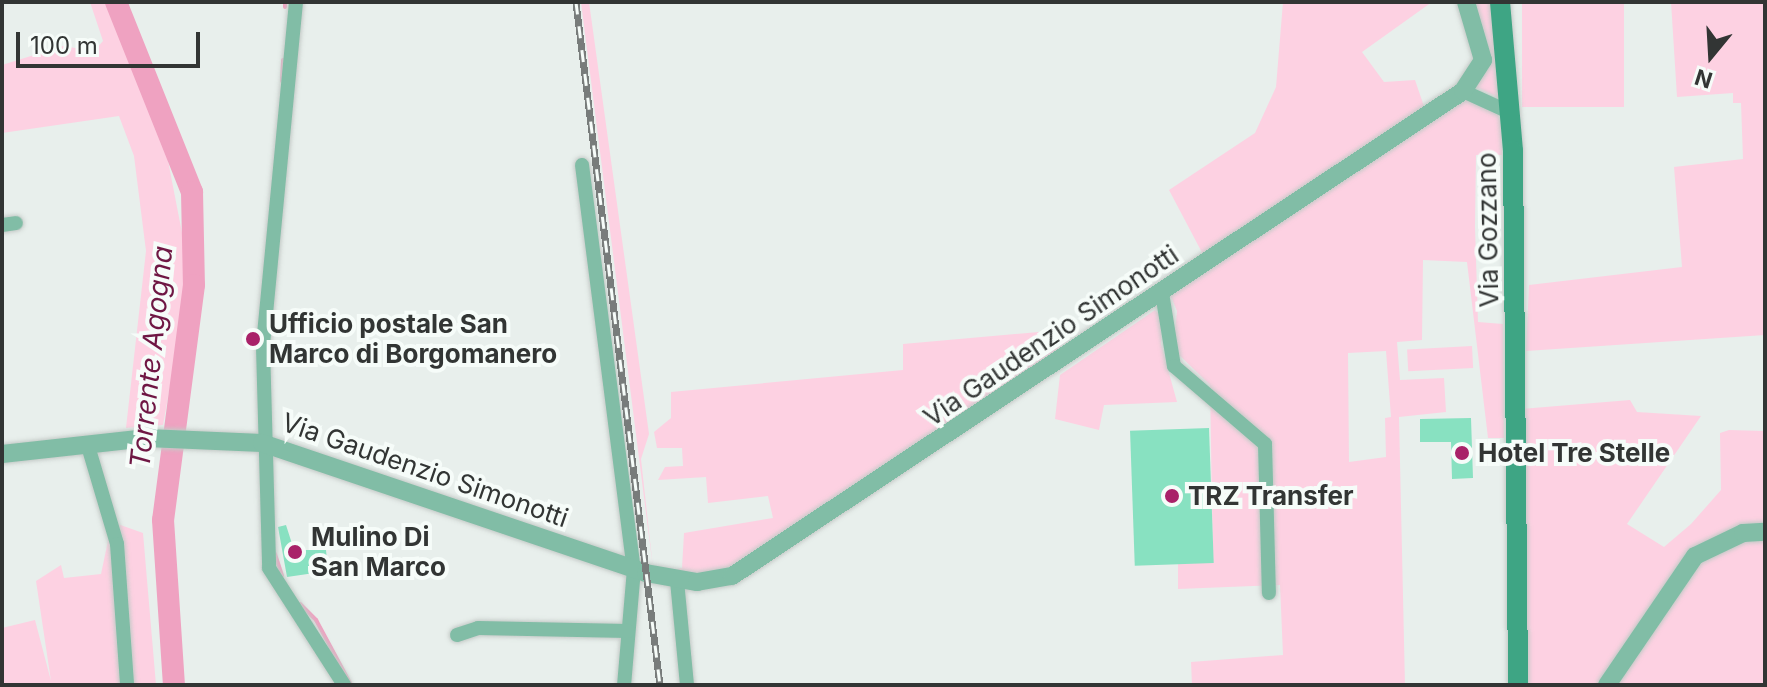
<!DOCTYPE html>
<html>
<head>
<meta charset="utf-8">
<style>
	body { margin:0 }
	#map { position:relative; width:1767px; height:687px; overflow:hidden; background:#e8efec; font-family:Inter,sans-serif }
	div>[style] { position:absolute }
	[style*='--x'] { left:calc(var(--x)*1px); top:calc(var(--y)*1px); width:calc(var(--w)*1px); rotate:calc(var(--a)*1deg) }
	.green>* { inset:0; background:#fdd1e2; transform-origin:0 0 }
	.stream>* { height:4px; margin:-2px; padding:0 2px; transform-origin:2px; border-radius:2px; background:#efa2c1 }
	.river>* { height:22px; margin:-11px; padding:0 11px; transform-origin:11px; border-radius:11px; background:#efa2c1 }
	.building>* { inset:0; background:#88e1c1; transform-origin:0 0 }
	.roads { filter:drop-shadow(0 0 2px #c4cac7) drop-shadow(0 0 2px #c4cac7) }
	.minor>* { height:14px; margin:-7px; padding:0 7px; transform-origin:7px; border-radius:7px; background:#81bda6 }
	.tertiary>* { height:18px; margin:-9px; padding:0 9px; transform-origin:9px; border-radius:9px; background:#81bda6 }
	.secondary>* { height:20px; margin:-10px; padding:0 10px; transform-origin:10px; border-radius:10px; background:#3ea584 }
	.rail>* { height:7px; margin-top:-3.5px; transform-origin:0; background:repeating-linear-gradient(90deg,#f6fcf9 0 12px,#787c7b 0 24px); box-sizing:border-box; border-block:2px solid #787c7b }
	.dots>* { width:22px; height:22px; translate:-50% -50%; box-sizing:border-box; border:4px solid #f6fcf9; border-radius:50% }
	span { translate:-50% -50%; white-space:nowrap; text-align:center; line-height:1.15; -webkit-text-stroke:8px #f6fcf9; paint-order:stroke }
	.street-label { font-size:26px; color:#323534 }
	.poi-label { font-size:26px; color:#323534; font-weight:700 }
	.left { translate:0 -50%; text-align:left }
	.water-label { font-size:28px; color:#6f1744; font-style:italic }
	.frame { position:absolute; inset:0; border:4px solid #323534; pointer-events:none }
	.north { position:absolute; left:1671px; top:16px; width:80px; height:80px; -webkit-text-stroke:6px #f6fcf9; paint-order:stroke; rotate:198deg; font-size:22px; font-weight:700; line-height:32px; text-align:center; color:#323534 }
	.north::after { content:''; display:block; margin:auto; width:28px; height:36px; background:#323534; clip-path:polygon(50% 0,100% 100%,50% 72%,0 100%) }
	.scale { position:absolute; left:16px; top:32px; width:184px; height:36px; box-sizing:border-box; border:4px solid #323534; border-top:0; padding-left:10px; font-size:24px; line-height:28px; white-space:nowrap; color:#323534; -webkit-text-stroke:6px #f6fcf9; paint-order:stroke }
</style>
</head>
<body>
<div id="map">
	<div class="green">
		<i style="clip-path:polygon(90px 2px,106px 2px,162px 130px,184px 243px,185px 303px,163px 425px,126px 428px,146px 251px,134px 156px,119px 116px,2px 133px,2px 65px,63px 46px,94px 51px,103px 41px)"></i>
		<i style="clip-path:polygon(581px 2px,589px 2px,649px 434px,641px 459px,653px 568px)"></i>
		<i style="clip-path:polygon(1283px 2px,1432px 2px,1362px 52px,1384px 82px,1415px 80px,1427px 115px,1207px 262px,1169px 190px,1255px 133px,1276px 87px)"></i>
		<i style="clip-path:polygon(1475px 2px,1493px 2px,1504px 100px,1474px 86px)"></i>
		<i style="left:1522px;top:2px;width:102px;height:105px"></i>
		<i style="clip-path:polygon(1671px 2px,1765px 2px,1765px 335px,1526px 351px,1529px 285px,1682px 267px,1674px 167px,1743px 159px,1741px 103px,1733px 103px,1733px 93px,1677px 97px)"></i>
		<i style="clip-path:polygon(evenodd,1467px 97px,1497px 113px,1501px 124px,1502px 155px,1476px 155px,1475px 227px,1478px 322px,1503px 324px,1504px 438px,1488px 438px,1467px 262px,1423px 260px,1422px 340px,1397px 342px,1400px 380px,1444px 378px,1446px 412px,1399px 417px,1405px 685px,1192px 685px,1191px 662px,1283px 655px,1280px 585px,1178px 589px,1178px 564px,1213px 562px,1210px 385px,1173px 349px,1177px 311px,1169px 292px,1467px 97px,1386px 351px,1391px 417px,1385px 418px,1386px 457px,1349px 462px,1348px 353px,1386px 351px)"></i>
		<i style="clip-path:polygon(1155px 310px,1162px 318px,1161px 344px,1177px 402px,1104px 405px,1099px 430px,1055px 419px,1060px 375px)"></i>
		<i style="clip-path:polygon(1039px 332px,1054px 338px,1064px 360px,732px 576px,665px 571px,682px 568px,684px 533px,773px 518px,768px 496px,708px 503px,706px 477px,658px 480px,665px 467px,683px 466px,682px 448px,657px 448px,654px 432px,671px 418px,671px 392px,903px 370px,903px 344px)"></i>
		<i style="left:1472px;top:346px;width:22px;height:65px;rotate:87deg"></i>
		<i style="clip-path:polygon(1630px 400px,1637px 412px,1701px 416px,1627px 524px,1664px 547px,1691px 524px,1721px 490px,1720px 433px,1729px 430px,1765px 431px,1765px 526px,1718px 537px,1601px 685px,1528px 685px,1522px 409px)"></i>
		<i style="clip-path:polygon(112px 522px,143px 533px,156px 685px,2px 685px,2px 628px,35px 620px,51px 681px,36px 581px,61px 565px,64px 578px,101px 574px)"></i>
		<i style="clip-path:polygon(1765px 536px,1765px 685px,1612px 685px,1709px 550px)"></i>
	</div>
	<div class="stream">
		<i style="--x:285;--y:7;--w:5;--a:-90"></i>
		<i style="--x:282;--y:81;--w:21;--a:-87"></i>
		<i style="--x:275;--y:554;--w:23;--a:72"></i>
		<i style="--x:300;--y:604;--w:23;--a:45"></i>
		<i style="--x:316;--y:620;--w:74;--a:61.7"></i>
	</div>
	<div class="river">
		<i style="--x:116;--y:2;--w:205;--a:68.2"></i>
		<i style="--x:192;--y:192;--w:93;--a:88.8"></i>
		<i style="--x:194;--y:285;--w:237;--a:97.5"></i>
		<i style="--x:163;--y:520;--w:165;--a:86.2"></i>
	</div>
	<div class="building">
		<i style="clip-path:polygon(1471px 418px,1473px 478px,1452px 479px,1451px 442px,1420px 442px,1420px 419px)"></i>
		<i style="left:1209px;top:428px;width:135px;height:79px;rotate:88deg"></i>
		<i style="clip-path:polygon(286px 525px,294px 550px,326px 550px,328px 571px,287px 577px,278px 527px)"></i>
	</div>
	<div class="roads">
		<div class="minor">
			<i style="--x:296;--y:2;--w:347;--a:95.5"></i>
			<i style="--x:263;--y:347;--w:221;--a:88.4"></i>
			<i style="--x:269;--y:568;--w:139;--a:57.3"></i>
			<i style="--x:1463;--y:91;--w:53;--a:24.6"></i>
			<i style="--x:582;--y:165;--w:407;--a:82.7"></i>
			<i style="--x:634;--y:569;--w:116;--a:94.9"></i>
			<i style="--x:2;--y:225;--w:14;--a:-8"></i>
			<i style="--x:1162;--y:293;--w:74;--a:80.7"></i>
			<i style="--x:1174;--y:366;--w:120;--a:40.6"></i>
			<i style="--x:1265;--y:444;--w:149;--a:88.5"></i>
			<i style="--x:88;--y:446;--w:102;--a:73.5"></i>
			<i style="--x:117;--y:544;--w:141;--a:85.9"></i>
			<i style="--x:677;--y:581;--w:104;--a:84.5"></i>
			<i style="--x:457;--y:635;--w:22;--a:-18"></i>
			<i style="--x:478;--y:628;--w:150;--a:1.1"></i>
		</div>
		<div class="tertiary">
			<i style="--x:2;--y:454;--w:146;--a:-6.3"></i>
			<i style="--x:147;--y:438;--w:115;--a:2.5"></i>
			<i style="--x:262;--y:443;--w:405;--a:18.7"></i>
			<i style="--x:646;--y:573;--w:52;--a:10"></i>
			<i style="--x:697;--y:582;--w:36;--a:-10"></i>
			<i style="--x:732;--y:576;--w:877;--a:-33.56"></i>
			<i style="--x:1463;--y:91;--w:37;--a:-57"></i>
			<i style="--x:1483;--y:60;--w:60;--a:-106.3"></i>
			<i style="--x:1607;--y:685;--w:156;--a:-55.7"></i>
			<i style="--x:1695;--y:556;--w:53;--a:-25.6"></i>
			<i style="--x:1743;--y:533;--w:22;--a:-3"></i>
		</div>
		<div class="secondary">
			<i style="--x:1500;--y:2;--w:150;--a:85"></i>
			<i style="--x:1513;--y:151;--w:534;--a:89.46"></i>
		</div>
	</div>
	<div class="rail">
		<i style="--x:576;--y:2;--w:688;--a:82.99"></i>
	</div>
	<div class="dots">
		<i style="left:253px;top:339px;background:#a92269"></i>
		<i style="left:1462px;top:453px;background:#a92269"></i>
		<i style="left:1172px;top:496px;background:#a92269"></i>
		<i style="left:295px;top:552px;background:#a92269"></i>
	</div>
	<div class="street-label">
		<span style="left:1488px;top:230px;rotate:-91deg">Via Gozzano</span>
		<span style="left:1051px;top:336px;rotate:-34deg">Via Gaudenzio Simonotti</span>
		<span style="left:425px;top:470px;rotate:19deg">Via Gaudenzio Simonotti</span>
	</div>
	<div class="poi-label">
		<span class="left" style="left:269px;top:339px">Ufficio postale San<br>Marco di Borgomanero</span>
		<span class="left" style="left:1478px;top:453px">Hotel Tre Stelle</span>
		<span class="left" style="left:1188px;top:496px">TRZ Transfer</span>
		<span class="left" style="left:311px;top:552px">Mulino Di<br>San Marco</span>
	</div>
	<div class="water-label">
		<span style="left:151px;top:357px;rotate:-84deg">Torrente Agogna</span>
	</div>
	<div class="frame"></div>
	<div class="north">N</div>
	<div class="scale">100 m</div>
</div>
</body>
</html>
